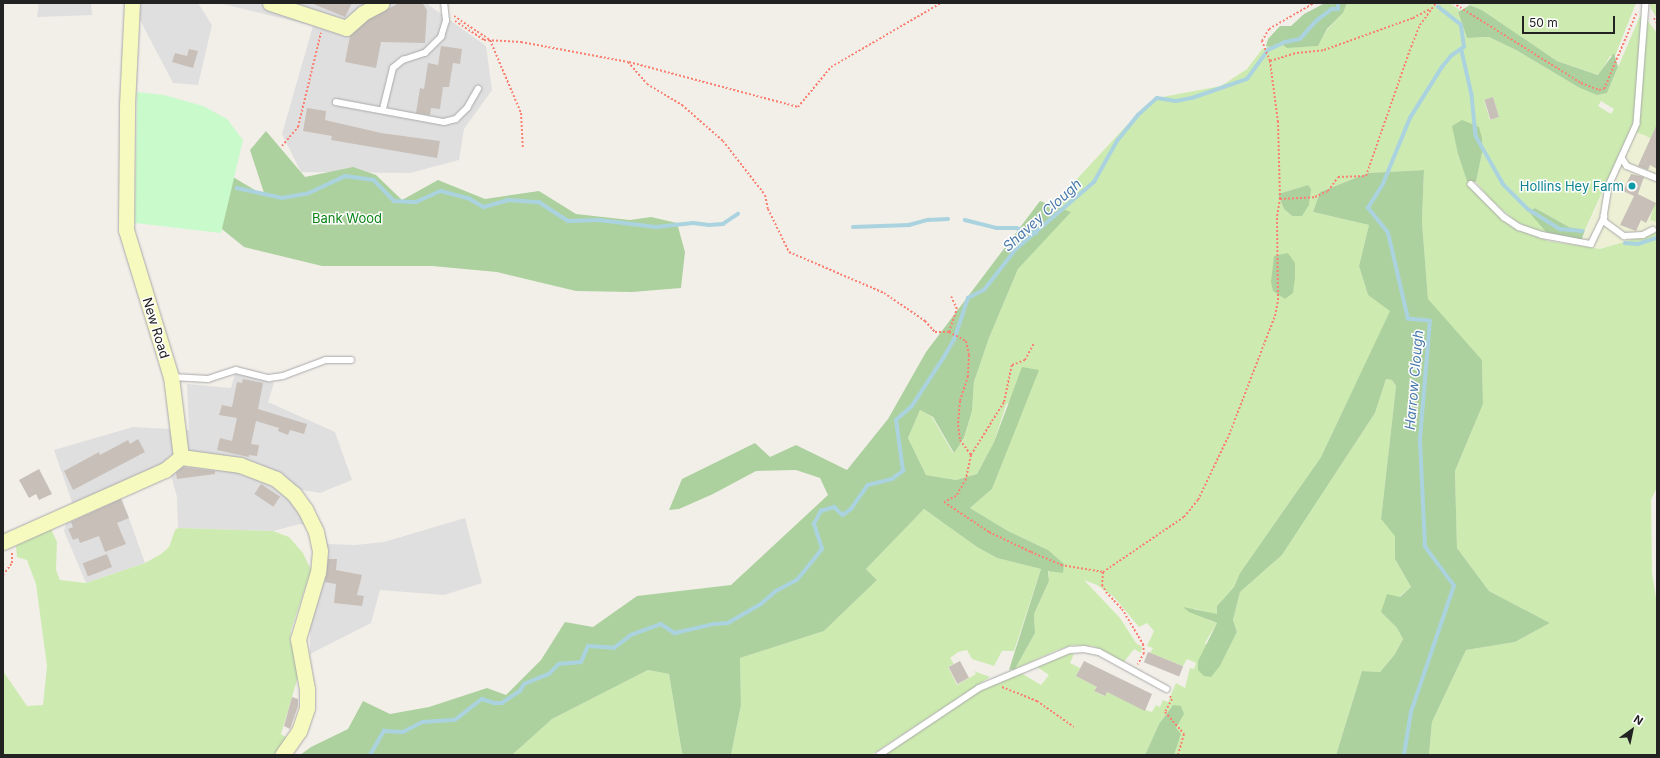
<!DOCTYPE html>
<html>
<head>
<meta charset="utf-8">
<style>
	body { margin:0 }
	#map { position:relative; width:1660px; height:758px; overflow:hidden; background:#f2efe9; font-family:Inter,sans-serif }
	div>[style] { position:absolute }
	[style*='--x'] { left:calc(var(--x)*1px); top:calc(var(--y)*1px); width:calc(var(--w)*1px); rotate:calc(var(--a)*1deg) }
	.residential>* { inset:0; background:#e0dfdf }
	.farmland>* { inset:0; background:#eef0d5 }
	.grass>* { inset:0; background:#cdebb0 }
	.forest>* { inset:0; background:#add19e }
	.park>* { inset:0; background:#c8facc }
	.stream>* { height:3.5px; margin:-1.75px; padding:0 1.75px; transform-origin:1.75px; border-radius:1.75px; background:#aad3df }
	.building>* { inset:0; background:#c7bfb8; transform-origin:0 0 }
	.path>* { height:2px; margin-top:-1px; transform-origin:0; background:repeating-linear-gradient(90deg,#fa8072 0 2px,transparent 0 4px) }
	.roads { filter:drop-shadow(0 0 1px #a9a9a9) drop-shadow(0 0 1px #a9a9a9) }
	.lane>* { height:5.5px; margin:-2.75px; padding:0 2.75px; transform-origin:2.75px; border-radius:2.75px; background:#fff }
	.secondary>* { height:15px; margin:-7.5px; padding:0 7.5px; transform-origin:7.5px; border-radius:7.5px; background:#f7fabf }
	.dots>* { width:11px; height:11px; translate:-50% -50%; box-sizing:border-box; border:2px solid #fff; border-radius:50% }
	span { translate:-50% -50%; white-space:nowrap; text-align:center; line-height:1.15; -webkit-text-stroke:3px #fff; paint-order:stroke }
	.culture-label { font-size:13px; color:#0d838f }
	.right { translate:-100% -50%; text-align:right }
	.park-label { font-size:13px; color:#0c8416 }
	.street-label { font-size:13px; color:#222 }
	.water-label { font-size:14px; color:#4a7aab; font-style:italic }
	.frame { position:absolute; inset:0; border:4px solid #222; pointer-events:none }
	.north { position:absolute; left:1612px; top:710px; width:40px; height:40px; -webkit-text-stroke:3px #fff; paint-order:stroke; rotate:33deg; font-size:11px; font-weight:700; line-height:16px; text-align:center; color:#222 }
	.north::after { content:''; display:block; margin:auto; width:14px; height:18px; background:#222; clip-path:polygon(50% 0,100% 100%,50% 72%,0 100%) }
	.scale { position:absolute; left:1522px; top:16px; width:93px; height:18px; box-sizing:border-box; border:2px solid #222; border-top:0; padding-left:5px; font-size:12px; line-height:14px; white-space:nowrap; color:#222; -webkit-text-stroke:3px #fff; paint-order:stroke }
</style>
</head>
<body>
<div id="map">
	<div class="residential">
		<i style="clip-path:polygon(39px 3px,91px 3px,92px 15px,37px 17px)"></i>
		<i style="clip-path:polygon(138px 3px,198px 3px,212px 25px,198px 85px,173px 83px,139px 18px)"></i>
		<i style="clip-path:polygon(219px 3px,426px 3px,486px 46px,492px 90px,464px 129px,459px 160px,410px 173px,301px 172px,282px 134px,313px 26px)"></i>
		<i style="clip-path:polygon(236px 370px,274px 383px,268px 402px,335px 432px,352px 480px,320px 493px,296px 489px,313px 510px,322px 525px,328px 544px,355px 545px,384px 542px,465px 518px,482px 583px,444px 595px,380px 590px,371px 623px,310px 654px,310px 624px,323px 583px,312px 580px,316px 555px,309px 526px,300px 524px,273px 531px,178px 528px,177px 497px,171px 475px,121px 496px,145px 563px,86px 583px,64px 531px,72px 502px,54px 450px,133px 427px,189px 430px,187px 384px,231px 388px)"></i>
	</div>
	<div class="farmland">
		<i style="clip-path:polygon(1631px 129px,1657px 141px,1657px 232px,1600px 249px,1579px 246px)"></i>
	</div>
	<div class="grass">
		<i style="clip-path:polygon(evenodd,1347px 3px,1433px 3px,1436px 7px,1440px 3px,1449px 3px,1460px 10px,1458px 12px,1467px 38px,1489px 37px,1516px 50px,1578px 87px,1607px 93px,1640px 16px,1642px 15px,1635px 119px,1585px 230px,1569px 227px,1535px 208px,1530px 212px,1546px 232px,1528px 228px,1514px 220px,1491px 200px,1476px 182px,1482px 153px,1458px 154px,1470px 187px,1513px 228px,1548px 241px,1600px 249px,1657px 232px,1657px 487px,1651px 500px,1652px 573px,1657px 604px,1657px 755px,1429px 755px,1432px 722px,1466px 650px,1515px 642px,1550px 623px,1489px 591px,1457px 548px,1455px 471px,1483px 404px,1482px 360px,1428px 300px,1422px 222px,1424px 170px,1368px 173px,1320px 192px,1313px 212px,1369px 225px,1359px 266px,1368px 295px,1391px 310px,1321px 457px,1240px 573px,1234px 587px,1217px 606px,1217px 614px,1215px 615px,1193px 608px,1210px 621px,1217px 623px,1205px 643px,1220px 666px,1237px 632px,1233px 620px,1240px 592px,1282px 555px,1375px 413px,1386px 379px,1392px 380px,1396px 386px,1381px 519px,1396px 536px,1395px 559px,1411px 587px,1381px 612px,1397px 628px,1403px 639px,1395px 654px,1380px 672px,1362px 671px,1336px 755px,1174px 755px,1180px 734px,1176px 728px,1173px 705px,1159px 724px,1145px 755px,884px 755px,979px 691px,1007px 678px,1021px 673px,1041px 685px,1049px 675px,1037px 667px,1068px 654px,1074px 654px,1070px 663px,1080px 668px,1076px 676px,1097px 687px,1094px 691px,1104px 696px,1107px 692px,1145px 710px,1152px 712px,1156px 705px,1160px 707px,1163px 700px,1168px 702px,1176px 683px,1185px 688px,1190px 668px,1194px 669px,1196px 663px,1187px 659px,1183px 666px,1150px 653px,1153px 648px,1147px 646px,1154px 631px,1147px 623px,1139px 627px,1114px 597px,1097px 585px,1084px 580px,1120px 618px,1136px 643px,1142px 647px,1141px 653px,1134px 649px,1124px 662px,1093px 646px,1073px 645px,1057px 650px,1015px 669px,1035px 633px,1034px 614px,1049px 581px,1048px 550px,1008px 531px,970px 508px,992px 489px,1038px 370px,1006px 405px,994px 442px,977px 474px,956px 480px,926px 475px,908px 438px,920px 410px,932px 417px,953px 453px,964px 439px,972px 411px,974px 382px,989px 338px,1018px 269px,1070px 212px,1052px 206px,1126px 126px,1136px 121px,1138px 115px,1157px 98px,1221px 86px,1247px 69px,1263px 48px,1268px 53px,1266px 46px,1271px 47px,1280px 43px,1295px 47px,1318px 46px,1327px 30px,1343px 13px,1347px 3px,1493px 97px,1499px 117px,1490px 120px,1484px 100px,1493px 97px,1347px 3px,1601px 101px,1614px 109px,1611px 114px,1598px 106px,1601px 101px,1347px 3px,1308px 185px,1292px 216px,1284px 209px,1278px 194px,1308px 185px)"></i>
		<i style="clip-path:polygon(1466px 3px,1636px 3px,1615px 56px,1610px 56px,1599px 75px,1557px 61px,1482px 10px)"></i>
		<i style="clip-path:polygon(1650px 3px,1657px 3px,1657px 18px,1651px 9px)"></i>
		<i style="clip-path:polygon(1647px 20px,1657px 33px,1657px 141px,1637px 132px,1640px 117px)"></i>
		<i style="clip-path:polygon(1655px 203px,1657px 204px,1657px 222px,1650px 220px)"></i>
		<i style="clip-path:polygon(924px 509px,977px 547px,997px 558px,1041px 569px,1014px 651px,1002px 651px,994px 666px,972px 659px,967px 650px,958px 652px,950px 658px,954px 664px,948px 667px,957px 685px,976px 674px,974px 671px,990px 677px,871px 755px,731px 755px,741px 705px,740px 658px,824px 631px,877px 580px,866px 569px)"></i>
		<i style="clip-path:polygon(178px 528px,273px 531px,289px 537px,303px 553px,311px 570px,291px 630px,290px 640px,301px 680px,297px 680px,281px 734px,288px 739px,273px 755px,3px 755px,3px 671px,27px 706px,43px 705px,47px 666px,36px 584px,27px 560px,17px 557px,16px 546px,51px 529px,57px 542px,56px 570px,60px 580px,86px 583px,145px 563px,161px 554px,169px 547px,175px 530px)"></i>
		<i style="clip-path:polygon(648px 670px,669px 674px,682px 753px,685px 755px,512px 755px,552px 719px)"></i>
	</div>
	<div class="forest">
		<i style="clip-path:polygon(1325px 3px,1347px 3px,1343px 13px,1327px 29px,1318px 46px,1287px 48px,1280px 43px,1271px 47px,1266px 46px,1268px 39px,1280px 26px,1291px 26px,1304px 14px)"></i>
		<i style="clip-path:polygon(1470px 5px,1482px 10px,1557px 61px,1598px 75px,1614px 53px,1618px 67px,1607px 93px,1597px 95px,1578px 87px,1516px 50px,1489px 37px,1467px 38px,1458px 12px)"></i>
		<i style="clip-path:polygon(1462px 120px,1479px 127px,1482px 138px,1482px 153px,1476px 182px,1467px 181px,1458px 154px,1452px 126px)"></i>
		<i style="clip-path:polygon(266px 131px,305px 177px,353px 167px,376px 175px,402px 200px,438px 180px,485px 199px,539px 191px,576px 214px,630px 220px,651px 217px,677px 223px,685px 252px,681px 288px,632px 292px,576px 291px,497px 272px,432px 266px,322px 266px,244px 247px,196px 208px,218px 168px,265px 196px,250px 150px)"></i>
		<i style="clip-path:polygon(1424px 170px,1422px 222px,1428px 299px,1482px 360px,1483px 404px,1455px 471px,1457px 548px,1489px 591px,1550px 623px,1515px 642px,1466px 650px,1432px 722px,1429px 755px,1336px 755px,1362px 671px,1380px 672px,1395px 654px,1403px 639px,1397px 628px,1381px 612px,1387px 594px,1400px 597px,1411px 587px,1395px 559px,1395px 536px,1381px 519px,1396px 386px,1392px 380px,1386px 379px,1375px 413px,1282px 555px,1240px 592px,1233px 620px,1237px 632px,1220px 666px,1211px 677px,1204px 676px,1198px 670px,1198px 661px,1217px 623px,1189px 612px,1183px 607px,1217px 614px,1217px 606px,1234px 587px,1240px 573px,1321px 457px,1390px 311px,1368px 295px,1359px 266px,1369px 225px,1313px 212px,1320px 192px,1368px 173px)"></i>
		<i style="clip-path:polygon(1308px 185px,1311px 189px,1309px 205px,1302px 216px,1292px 216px,1284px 209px,1278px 194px)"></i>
		<i style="clip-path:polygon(1040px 201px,1071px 212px,1018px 269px,989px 338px,974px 382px,972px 411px,964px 438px,954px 453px,933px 417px,920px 410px,908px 438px,926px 475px,956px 480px,977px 474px,994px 442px,1022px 367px,1039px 370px,992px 489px,970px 508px,1008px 531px,1048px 550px,1064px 564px,1063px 573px,1048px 571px,1049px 581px,1034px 614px,1035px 633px,1015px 669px,1009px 670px,1041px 569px,997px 558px,977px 547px,924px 509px,866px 569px,877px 580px,824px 631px,740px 658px,741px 705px,731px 755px,685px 755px,682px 753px,669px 674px,648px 670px,552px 719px,512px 755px,300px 755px,311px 747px,348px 729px,363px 701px,390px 714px,429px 707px,487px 688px,506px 695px,541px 660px,565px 622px,593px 627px,637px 596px,731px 585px,828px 495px,820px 478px,796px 470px,756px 471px,713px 494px,679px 509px,669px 510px,682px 479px,755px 443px,770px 457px,796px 445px,847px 470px,888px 419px,926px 352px)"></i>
		<i style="clip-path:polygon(1535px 208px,1569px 227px,1585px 230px,1581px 241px,1546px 232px,1529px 212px)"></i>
		<i style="clip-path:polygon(1288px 253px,1295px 263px,1295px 278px,1293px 293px,1285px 299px,1273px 291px,1271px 282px,1274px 256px)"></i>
		<i style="clip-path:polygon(1173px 705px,1181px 706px,1184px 714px,1176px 728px,1181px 734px,1174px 755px,1145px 755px,1159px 724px)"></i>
	</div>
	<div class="park">
		<i style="clip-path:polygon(137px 92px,164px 95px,203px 106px,227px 119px,243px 140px,221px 233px,135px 223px)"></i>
	</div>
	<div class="stream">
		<i style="--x:1462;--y:51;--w:45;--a:77.2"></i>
		<i style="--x:1472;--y:95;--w:41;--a:84.4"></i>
		<i style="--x:1476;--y:136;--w:56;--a:60.3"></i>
		<i style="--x:1504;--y:185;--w:34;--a:45"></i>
		<i style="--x:1528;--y:209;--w:38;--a:32"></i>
		<i style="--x:1560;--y:229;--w:22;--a:5"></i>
		<i style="--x:237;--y:188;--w:46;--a:12.5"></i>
		<i style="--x:282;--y:198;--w:27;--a:-10"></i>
		<i style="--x:309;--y:193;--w:40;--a:-25"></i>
		<i style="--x:345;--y:176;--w:29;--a:8"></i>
		<i style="--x:374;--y:180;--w:29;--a:46"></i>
		<i style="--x:394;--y:201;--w:22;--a:3"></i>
		<i style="--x:416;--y:202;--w:27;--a:-24"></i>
		<i style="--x:441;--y:191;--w:30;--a:15"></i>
		<i style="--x:470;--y:199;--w:16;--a:30"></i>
		<i style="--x:484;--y:207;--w:25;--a:-16"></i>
		<i style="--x:508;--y:200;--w:31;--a:4"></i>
		<i style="--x:539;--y:202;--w:35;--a:33"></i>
		<i style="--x:568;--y:221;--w:31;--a:-2"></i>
		<i style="--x:599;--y:220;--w:57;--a:7"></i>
		<i style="--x:656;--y:227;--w:37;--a:-6"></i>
		<i style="--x:693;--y:223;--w:16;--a:7"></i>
		<i style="--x:709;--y:225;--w:14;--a:-4"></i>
		<i style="--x:723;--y:224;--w:18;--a:-34"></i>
		<i style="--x:965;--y:220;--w:32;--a:14"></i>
		<i style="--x:996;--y:228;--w:20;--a:0"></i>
		<i style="--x:1016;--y:228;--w:21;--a:14"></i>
		<i style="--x:853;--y:227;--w:56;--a:-2"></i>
		<i style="--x:909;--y:225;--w:20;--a:-15"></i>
		<i style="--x:928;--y:220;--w:20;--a:-3"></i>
		<i style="--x:1625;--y:243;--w:13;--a:4"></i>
		<i style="--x:1638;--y:244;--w:20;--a:-18"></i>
		<i style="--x:370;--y:755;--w:28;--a:-60"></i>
		<i style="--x:384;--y:731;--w:19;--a:3"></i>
		<i style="--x:403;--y:732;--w:22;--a:-27"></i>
		<i style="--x:423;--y:722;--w:32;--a:-4"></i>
		<i style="--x:455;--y:720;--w:34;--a:-38"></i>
		<i style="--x:482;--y:699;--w:13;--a:18"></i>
		<i style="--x:494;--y:703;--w:8;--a:0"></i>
		<i style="--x:502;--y:703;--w:22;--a:-34"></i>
		<i style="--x:520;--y:691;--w:8;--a:-60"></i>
		<i style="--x:524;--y:684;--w:27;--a:-22"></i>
		<i style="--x:549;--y:674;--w:14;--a:-45"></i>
		<i style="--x:559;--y:664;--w:22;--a:-5"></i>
		<i style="--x:581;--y:662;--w:17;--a:-66"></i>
		<i style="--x:588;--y:646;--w:26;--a:4"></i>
		<i style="--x:614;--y:648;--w:21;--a:-37"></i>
		<i style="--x:631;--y:635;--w:32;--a:-20"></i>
		<i style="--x:661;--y:624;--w:17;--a:33"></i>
		<i style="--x:675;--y:633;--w:39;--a:-13"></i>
		<i style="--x:713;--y:624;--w:15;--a:-4"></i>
		<i style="--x:728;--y:623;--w:38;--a:-30"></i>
		<i style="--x:761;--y:604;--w:20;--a:-41"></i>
		<i style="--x:776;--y:591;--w:24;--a:-28"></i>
		<i style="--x:797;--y:580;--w:40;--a:-51"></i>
		<i style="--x:822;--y:549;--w:26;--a:-108"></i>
		<i style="--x:814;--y:524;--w:15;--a:-62"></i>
		<i style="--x:821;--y:511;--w:14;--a:-17"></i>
		<i style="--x:834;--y:507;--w:12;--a:42"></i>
		<i style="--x:843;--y:515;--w:10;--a:-37"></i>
		<i style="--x:851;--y:509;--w:29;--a:-55"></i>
		<i style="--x:868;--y:485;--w:25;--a:-14"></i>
		<i style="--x:892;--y:479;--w:14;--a:-36"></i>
		<i style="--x:903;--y:471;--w:51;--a:-97.8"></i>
		<i style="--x:896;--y:420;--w:21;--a:-41"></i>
		<i style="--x:912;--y:406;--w:59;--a:-56.9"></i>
		<i style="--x:944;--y:357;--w:20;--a:-60"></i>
		<i style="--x:954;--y:340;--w:44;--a:-71.6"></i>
		<i style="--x:968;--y:298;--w:18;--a:-27"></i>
		<i style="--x:984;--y:290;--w:52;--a:-52"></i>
		<i style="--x:1016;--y:249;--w:103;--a:-40.7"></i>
		<i style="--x:1094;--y:182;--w:47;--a:-60.7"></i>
		<i style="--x:1117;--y:141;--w:33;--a:-51"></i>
		<i style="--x:1138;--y:115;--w:25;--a:-42"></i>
		<i style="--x:1157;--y:98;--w:19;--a:9"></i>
		<i style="--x:1176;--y:101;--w:16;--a:-11"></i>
		<i style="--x:1192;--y:98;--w:58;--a:-19.1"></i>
		<i style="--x:1247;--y:79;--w:36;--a:-54"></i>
		<i style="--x:1268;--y:50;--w:19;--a:-25"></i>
		<i style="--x:1285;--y:42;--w:15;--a:-11"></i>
		<i style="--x:1300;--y:39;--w:24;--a:-48"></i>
		<i style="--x:1316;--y:21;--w:20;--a:-37"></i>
		<i style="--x:1332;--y:9;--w:6;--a:0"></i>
		<i style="--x:1338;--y:9;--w:6;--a:-90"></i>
		<i style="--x:1404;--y:755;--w:44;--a:-80.8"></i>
		<i style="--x:1411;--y:712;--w:133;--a:-71.2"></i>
		<i style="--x:1454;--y:586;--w:49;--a:-126.6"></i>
		<i style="--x:1425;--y:547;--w:108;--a:-92.7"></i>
		<i style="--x:1420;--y:439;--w:118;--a:-85.2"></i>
		<i style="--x:1430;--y:321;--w:22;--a:-175"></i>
		<i style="--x:1408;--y:319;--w:88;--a:-103.1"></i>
		<i style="--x:1388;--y:233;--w:32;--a:-129"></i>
		<i style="--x:1368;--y:208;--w:28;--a:-58"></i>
		<i style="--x:1383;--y:184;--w:71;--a:-67.8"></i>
		<i style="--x:1410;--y:118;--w:60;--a:-57.9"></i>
		<i style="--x:1442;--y:67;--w:14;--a:-51"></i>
		<i style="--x:1451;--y:56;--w:16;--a:-35"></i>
		<i style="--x:1464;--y:47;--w:22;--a:-98"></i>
		<i style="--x:1461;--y:25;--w:29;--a:-142"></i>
	</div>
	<div class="building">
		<i style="clip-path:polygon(311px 3px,352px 3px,345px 17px)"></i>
		<i style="clip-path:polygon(397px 4px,423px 4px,427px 10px,425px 43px,381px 42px,376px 68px,345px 62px,350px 36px,368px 20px)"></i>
		<i style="clip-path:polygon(441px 46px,462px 49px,460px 64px,453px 63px,449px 87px,443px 87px,440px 109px,431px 108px,430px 115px,416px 113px,420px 88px,424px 89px,428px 63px,438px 65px)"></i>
		<i style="clip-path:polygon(189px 49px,198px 51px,193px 68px,172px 62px,175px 53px,187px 56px)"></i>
		<i style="left:1493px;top:97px;width:21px;height:9px;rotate:73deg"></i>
		<i style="clip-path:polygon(307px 108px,326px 111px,325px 120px,381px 133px,440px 141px,437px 158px,331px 140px,332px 136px,303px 131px)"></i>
		<i style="clip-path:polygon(1657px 124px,1657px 169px,1650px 165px,1648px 170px,1638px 166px)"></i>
		<i style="clip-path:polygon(1631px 174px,1644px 177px,1638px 194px,1656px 203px,1646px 223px,1641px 220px,1636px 231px,1620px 225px,1634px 196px,1623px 191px)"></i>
		<i style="clip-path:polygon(243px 379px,263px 383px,258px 409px,307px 424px,304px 434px,290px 430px,288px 435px,278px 431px,279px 428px,256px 421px,251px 444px,259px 445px,257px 456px,249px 455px,249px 457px,217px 450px,220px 438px,232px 441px,237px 418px,219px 415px,222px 405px,232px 407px,237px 382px,242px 383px)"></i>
		<i style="clip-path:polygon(138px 439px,145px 452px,73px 490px,64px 471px,99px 452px,100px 455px,128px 440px,130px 444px)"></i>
		<i style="clip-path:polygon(183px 467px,215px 471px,215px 474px,177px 479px,176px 473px)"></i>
		<i style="clip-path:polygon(39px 469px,52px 494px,39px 500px,36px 494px,29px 498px,19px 480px)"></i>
		<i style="left:261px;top:484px;width:23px;height:12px;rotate:34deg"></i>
		<i style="clip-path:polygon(121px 499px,129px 518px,117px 523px,126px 544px,105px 552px,99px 536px,80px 543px,78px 538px,73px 540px,68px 529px,73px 527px,71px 522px)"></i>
		<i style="left:107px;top:554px;width:14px;height:26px;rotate:69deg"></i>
		<i style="clip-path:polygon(328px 559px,337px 559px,336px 570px,362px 575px,357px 595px,364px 596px,362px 606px,334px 603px,336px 584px,325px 582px)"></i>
		<i style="left:1148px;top:652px;width:38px;height:11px;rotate:22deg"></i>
		<i style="left:960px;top:661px;width:19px;height:13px;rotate:62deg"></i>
		<i style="clip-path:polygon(1084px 661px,1152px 694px,1145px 711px,1107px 692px,1105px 696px,1094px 691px,1097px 687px,1076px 676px)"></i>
		<i style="clip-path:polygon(292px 697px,298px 699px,298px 706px,290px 729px,284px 726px)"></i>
	</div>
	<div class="path">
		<i style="--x:1453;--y:3;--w:151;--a:32"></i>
		<i style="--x:1581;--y:83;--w:19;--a:21"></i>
		<i style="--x:1599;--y:90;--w:5;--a:-11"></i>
		<i style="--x:1604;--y:89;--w:82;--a:-66.9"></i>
		<i style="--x:454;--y:16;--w:43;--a:33.7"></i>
		<i style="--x:490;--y:40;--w:79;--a:67"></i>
		<i style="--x:521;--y:113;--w:35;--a:87"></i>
		<i style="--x:1654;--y:18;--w:6;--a:59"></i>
		<i style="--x:455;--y:21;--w:35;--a:33"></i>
		<i style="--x:484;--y:40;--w:37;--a:3"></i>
		<i style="--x:521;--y:42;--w:109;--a:10.6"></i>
		<i style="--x:628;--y:62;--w:29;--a:49"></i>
		<i style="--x:647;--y:84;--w:41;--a:31"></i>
		<i style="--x:682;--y:105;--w:55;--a:41.3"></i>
		<i style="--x:723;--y:141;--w:68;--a:52.1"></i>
		<i style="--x:765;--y:195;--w:14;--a:78"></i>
		<i style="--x:768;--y:209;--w:48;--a:64"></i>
		<i style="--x:789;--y:252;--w:103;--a:23.3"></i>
		<i style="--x:884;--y:293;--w:50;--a:34.3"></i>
		<i style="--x:925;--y:321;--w:15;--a:48"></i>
		<i style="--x:935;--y:332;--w:14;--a:0"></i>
		<i style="--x:949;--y:332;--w:19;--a:28"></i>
		<i style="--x:966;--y:341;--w:14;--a:78"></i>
		<i style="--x:969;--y:355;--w:21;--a:93"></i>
		<i style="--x:968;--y:376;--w:26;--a:108"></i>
		<i style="--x:960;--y:401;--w:24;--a:95"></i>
		<i style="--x:958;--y:425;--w:15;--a:82"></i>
		<i style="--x:960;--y:440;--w:19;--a:54"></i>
		<i style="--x:971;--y:455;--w:25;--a:102"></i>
		<i style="--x:966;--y:479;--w:20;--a:120"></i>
		<i style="--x:956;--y:496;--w:13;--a:153"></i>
		<i style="--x:944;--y:502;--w:54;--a:33.7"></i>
		<i style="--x:989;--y:532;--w:47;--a:25.5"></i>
		<i style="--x:1031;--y:552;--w:33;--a:23"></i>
		<i style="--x:1061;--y:565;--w:43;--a:9.5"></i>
		<i style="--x:1103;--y:572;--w:98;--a:-34.2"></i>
		<i style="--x:1184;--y:517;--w:22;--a:-51"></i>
		<i style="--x:1198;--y:500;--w:72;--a:-64.5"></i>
		<i style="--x:1229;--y:435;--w:128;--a:-68.9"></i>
		<i style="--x:1275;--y:316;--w:16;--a:-79"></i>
		<i style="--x:1278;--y:300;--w:84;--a:-90.7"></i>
		<i style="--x:1277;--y:216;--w:17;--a:-80"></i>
		<i style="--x:1280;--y:199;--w:35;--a:-3"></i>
		<i style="--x:1315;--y:197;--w:14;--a:-25"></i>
		<i style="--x:1328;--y:191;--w:17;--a:-54"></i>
		<i style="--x:1338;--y:177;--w:28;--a:-2"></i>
		<i style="--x:1366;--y:176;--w:137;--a:-70.8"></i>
		<i style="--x:1411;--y:47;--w:24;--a:-68"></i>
		<i style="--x:1420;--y:25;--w:27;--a:-54"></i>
		<i style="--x:1270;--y:61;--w:28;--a:-17"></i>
		<i style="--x:1297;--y:53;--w:27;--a:-6"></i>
		<i style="--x:1324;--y:50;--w:95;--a:-19.8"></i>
		<i style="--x:1413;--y:18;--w:19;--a:-28"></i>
		<i style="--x:629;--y:62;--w:175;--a:14.9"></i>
		<i style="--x:798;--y:107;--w:52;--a:-50.5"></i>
		<i style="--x:831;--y:67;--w:127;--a:-30.2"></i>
		<i style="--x:282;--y:146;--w:25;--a:-50"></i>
		<i style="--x:298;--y:127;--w:97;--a:-76.3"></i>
		<i style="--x:1280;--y:199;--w:77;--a:-91.5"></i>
		<i style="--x:1278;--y:122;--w:62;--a:-97.5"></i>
		<i style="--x:1270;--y:61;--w:22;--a:-112"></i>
		<i style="--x:1262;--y:41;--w:14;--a:-60"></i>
		<i style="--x:1269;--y:29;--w:52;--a:-30"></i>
		<i style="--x:949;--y:332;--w:24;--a:-71"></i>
		<i style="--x:957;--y:309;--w:14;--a:-115"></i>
		<i style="--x:971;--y:455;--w:62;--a:-58.1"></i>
		<i style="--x:1004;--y:402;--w:38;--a:-78"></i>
		<i style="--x:1012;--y:365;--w:14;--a:-21"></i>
		<i style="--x:1025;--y:360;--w:19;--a:-62"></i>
		<i style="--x:1657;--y:498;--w:73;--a:90"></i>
		<i style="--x:1103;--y:572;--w:13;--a:94"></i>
		<i style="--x:1102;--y:585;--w:8;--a:60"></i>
		<i style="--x:1106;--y:592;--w:23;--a:47"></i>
		<i style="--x:1122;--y:609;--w:41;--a:59"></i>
		<i style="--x:1143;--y:644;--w:9;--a:84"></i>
		<i style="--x:1144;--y:653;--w:13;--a:119"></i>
		<i style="--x:3;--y:575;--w:15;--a:-53"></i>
		<i style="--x:12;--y:563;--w:11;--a:-90"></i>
		<i style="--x:1002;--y:687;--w:38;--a:22"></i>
		<i style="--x:1037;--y:701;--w:45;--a:35.1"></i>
		<i style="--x:1170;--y:696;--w:4;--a:56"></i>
		<i style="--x:1172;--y:699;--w:15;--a:118"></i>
		<i style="--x:1165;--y:712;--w:29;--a:49"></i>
		<i style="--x:1184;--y:734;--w:22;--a:106"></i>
	</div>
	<div class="roads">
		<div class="lane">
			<i style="--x:1646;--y:3;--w:121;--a:94.3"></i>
			<i style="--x:1637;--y:124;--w:68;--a:114.3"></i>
			<i style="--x:1609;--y:186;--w:30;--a:99"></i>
			<i style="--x:1604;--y:216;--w:6;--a:81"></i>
			<i style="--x:1605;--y:222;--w:24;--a:36"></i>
			<i style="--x:1624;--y:236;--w:19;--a:-3"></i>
			<i style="--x:1643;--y:235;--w:11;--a:-27"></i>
			<i style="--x:336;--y:102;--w:110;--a:10.5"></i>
			<i style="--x:444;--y:122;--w:12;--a:-14"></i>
			<i style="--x:456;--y:119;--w:16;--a:-45"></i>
			<i style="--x:467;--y:108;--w:22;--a:-60"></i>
			<i style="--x:383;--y:109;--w:42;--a:-76.3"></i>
			<i style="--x:393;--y:68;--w:13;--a:-39"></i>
			<i style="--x:403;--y:60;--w:23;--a:-18"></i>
			<i style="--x:425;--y:53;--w:23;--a:-45"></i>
			<i style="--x:441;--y:37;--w:17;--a:-73"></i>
			<i style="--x:446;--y:21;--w:18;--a:-96"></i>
			<i style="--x:1622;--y:158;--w:9;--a:58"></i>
			<i style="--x:1627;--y:166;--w:32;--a:22"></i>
			<i style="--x:1471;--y:184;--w:47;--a:45"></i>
			<i style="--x:1504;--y:217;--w:18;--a:34"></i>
			<i style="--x:1519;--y:227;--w:24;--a:19"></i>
			<i style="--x:1542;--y:235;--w:50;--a:10.4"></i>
			<i style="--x:1591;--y:244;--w:30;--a:-64"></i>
			<i style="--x:172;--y:377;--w:36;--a:3"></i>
			<i style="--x:208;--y:379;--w:29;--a:-18"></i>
			<i style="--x:236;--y:370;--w:34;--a:14"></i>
			<i style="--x:269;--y:378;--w:14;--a:-8"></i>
			<i style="--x:283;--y:376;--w:46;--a:-20.4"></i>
			<i style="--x:326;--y:360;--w:25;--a:0"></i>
			<i style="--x:879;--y:755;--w:120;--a:-33.8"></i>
			<i style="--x:979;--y:688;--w:99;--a:-22.7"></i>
			<i style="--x:1070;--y:650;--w:14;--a:-4"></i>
			<i style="--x:1084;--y:649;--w:15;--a:11"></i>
			<i style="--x:1099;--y:652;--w:77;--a:28.6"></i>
		</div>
		<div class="secondary">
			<i style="--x:270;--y:3;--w:80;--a:18.2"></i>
			<i style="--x:346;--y:28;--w:23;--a:-41"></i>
			<i style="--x:363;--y:13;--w:21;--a:-28"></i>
			<i style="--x:181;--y:457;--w:60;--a:7.7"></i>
			<i style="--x:240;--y:465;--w:39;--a:21"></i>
			<i style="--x:276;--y:479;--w:23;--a:40"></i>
			<i style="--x:294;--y:494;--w:19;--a:54"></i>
			<i style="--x:305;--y:509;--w:25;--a:64"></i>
			<i style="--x:316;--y:532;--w:19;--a:78"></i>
			<i style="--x:320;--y:551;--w:21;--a:95"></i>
			<i style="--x:318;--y:572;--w:70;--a:106.6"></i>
			<i style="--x:298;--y:639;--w:51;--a:79.8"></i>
			<i style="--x:307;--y:689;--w:19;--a:90"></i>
			<i style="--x:307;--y:708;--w:24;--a:109"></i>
			<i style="--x:299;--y:731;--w:29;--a:125"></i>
			<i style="--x:3;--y:542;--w:177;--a:-24"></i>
			<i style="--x:165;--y:470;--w:21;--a:-39"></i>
			<i style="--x:181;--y:457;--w:81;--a:-97.1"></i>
			<i style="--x:171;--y:377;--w:154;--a:-107"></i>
			<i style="--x:126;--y:230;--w:125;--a:-89.5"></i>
			<i style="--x:127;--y:105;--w:102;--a:-87.2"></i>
		</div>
	</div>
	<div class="dots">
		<i style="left:1632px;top:186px;background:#0f9aa8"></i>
	</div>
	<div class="culture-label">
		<span class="right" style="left:1624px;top:186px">Hollins Hey Farm</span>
	</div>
	<div class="park-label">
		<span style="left:347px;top:218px">Bank Wood</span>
	</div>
	<div class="street-label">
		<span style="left:156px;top:328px;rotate:73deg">New Road</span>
	</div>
	<div class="water-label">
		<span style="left:1042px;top:215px;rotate:-42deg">Shavey Clough</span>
		<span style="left:1414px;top:380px;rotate:-85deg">Harrow Clough</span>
	</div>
	<div class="frame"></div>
	<div class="north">N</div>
	<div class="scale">50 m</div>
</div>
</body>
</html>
